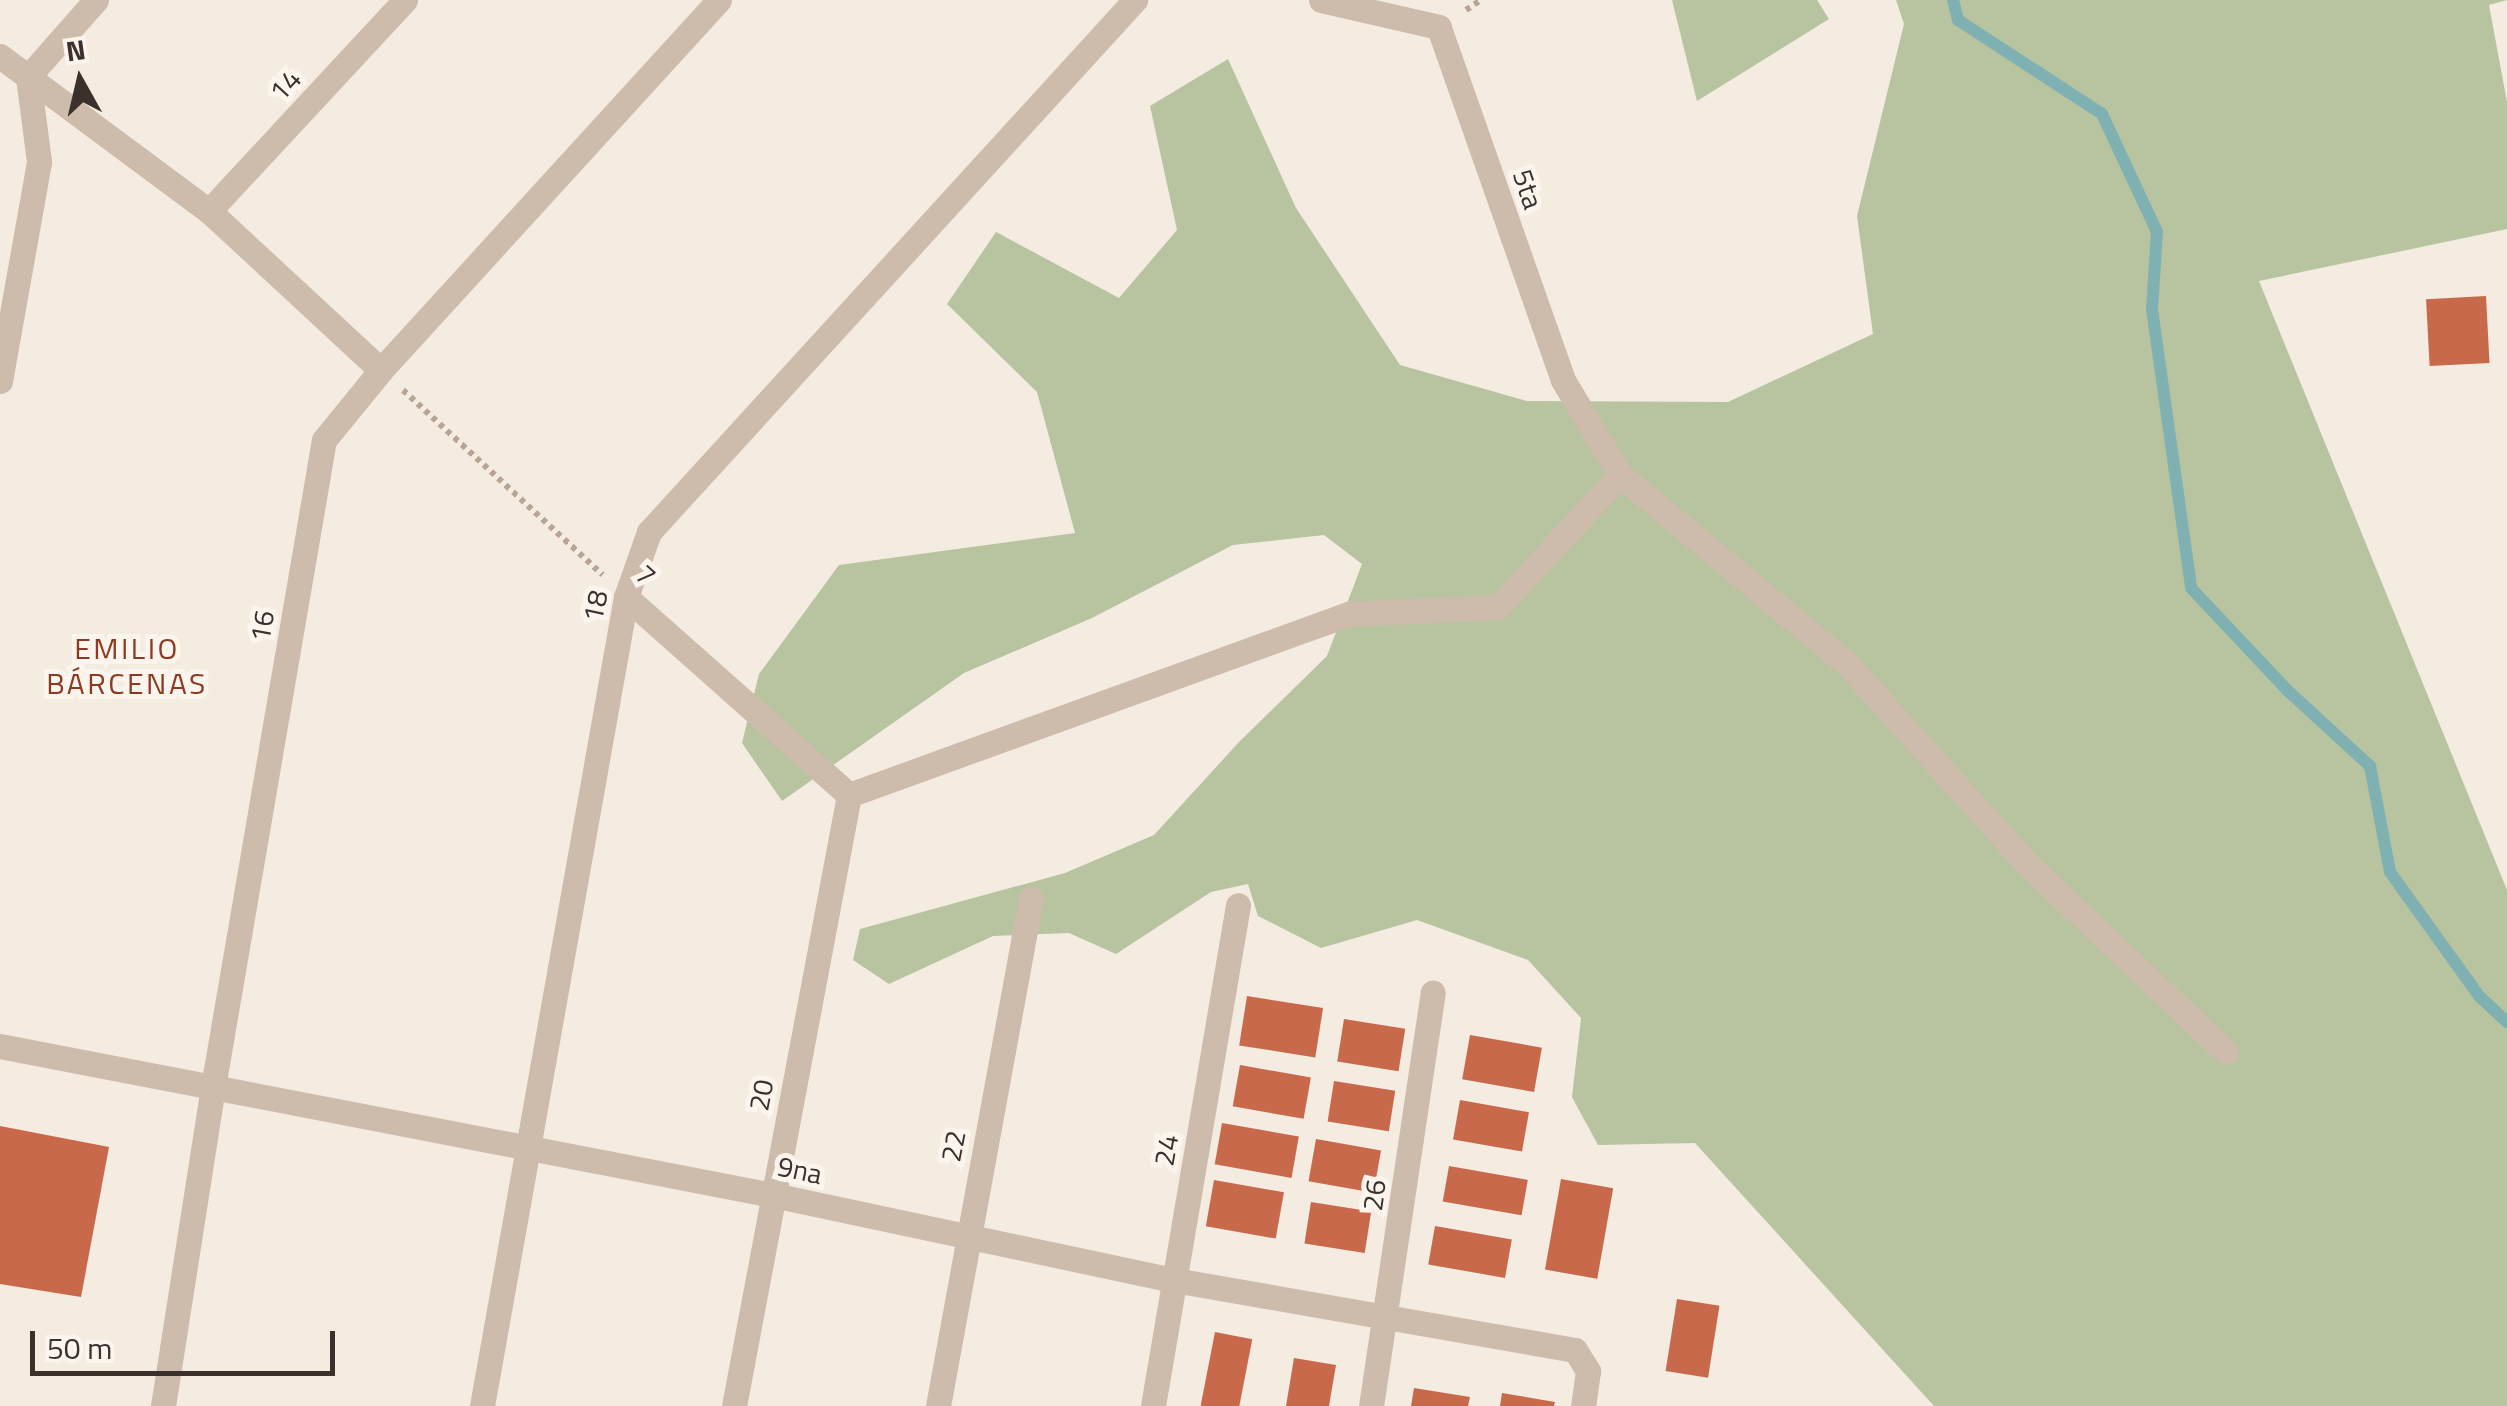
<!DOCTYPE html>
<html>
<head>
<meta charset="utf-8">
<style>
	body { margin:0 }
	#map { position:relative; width:2507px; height:1406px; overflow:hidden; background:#f4ebe1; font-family:"Titillium Web",sans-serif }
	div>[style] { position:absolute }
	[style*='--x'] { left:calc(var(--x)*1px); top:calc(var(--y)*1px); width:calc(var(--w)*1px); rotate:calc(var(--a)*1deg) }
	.green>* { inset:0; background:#b8c4a0 }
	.stream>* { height:12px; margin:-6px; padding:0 6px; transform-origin:6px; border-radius:6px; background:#7fb0b2 }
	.building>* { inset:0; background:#c8694b; transform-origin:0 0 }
	.path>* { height:6px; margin-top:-3px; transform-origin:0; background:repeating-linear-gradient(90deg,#b9a596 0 5px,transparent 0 10px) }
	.lane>* { height:25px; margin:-12.5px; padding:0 12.5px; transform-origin:12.5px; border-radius:12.5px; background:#cdbbac }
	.street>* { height:25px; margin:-12.5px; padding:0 12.5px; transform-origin:12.5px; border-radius:12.5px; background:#cdbbac }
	span { translate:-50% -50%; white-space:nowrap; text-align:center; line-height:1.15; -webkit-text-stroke:10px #fbf5ee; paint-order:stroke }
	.street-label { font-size:28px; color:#3b302b }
	.neighbourhood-label { font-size:30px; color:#8c3b22; letter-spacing:2.5px }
	.north { position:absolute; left:30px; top:30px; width:100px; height:100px; -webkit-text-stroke:8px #fbf5ee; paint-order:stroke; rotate:352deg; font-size:28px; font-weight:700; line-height:40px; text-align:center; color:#3b302b }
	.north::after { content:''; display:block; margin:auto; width:35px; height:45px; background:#3b302b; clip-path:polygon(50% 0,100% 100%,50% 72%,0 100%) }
	.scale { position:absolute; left:30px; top:1331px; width:305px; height:45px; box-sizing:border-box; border:5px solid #3b302b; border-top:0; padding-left:12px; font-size:30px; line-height:35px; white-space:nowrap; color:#3b302b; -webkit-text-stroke:8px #fbf5ee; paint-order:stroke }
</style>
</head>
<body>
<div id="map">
	<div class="green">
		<i style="clip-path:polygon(1672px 0,1817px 0,1829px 19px,1697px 101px)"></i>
		<i style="clip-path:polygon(1896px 0,2507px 0,2489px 5px,2507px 102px,2507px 229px,2259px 281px,2507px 890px,2507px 1406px,1934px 1406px,1695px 1143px,1598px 1145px,1572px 1097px,1581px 1018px,1528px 960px,1417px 920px,1321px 948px,1258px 916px,1248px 884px,1211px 892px,1116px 954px,1069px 933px,993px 936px,889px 984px,853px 960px,860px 929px,1065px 873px,1154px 835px,1239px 742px,1327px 656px,1362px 564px,1324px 535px,1233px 545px,1092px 618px,964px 673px,782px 801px,742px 743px,759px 674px,839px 565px,1075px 533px,1037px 392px,947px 304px,996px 232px,1119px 298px,1177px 230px,1150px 106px,1228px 59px,1296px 208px,1400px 365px,1527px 401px,1728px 402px,1873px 334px,1857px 216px,1904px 24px)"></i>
	</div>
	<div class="stream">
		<i style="--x:1953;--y:0;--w:21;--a:76"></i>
		<i style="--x:1958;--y:20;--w:172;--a:33.1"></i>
		<i style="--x:2102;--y:114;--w:130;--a:65"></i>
		<i style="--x:2157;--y:232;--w:77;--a:93.7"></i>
		<i style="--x:2152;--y:309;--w:282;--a:82"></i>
		<i style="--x:2191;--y:588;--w:140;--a:46.7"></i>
		<i style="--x:2287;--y:690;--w:113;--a:42.5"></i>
		<i style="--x:2370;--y:766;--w:108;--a:79.3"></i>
		<i style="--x:2390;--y:872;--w:153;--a:54.3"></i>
		<i style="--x:2479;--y:996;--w:38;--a:43"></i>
	</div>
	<div class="building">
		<i style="left:2486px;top:296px;width:67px;height:60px;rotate:87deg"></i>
		<i style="left:1247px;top:996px;width:77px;height:50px;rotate:9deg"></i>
		<i style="left:1344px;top:1019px;width:62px;height:43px;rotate:9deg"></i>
		<i style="left:1470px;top:1035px;width:73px;height:45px;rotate:10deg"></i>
		<i style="left:1240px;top:1065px;width:72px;height:42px;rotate:10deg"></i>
		<i style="left:1334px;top:1081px;width:62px;height:41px;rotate:9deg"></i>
		<i style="left:1460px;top:1100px;width:70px;height:40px;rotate:10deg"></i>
		<i style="left:1222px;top:1123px;width:78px;height:42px;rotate:10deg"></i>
		<i style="clip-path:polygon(0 1126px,109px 1147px,81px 1297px,0 1284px)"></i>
		<i style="left:1316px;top:1139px;width:66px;height:43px;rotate:10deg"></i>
		<i style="left:1449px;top:1166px;width:80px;height:36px;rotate:10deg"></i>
		<i style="left:1561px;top:1179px;width:53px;height:92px;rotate:10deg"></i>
		<i style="left:1214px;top:1180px;width:71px;height:47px;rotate:10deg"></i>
		<i style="left:1311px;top:1202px;width:61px;height:42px;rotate:9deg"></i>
		<i style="left:1435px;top:1226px;width:78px;height:39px;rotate:10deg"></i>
		<i style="left:1677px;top:1299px;width:43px;height:73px;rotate:9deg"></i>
		<i style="left:1215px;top:1332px;width:38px;height:75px;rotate:11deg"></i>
		<i style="clip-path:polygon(1294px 1358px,1336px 1365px,1329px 1406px,1286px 1406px)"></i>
		<i style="clip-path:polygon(1414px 1388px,1470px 1397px,1468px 1406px,1411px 1406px)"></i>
		<i style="clip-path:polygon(1502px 1393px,1555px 1402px,1554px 1406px,1500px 1406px)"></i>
	</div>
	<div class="path">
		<i style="--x:1466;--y:10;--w:18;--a:-34"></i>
		<i style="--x:403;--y:390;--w:272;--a:42.8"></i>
	</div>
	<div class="lane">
		<i style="--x:1620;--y:475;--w:295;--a:39.8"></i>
		<i style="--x:1847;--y:664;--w:268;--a:48"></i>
		<i style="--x:2026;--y:863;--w:275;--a:43.4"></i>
	</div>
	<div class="street">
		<i style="--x:0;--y:56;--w:260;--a:36.6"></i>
		<i style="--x:209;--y:211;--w:234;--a:42.8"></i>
		<i style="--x:209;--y:211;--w:288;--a:-47.1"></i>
		<i style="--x:0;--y:381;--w:223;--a:-79.9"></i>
		<i style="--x:39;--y:161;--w:85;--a:-97.5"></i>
		<i style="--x:28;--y:77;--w:103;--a:-48.6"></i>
		<i style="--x:626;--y:597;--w:298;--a:41.6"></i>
		<i style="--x:849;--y:795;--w:531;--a:-19.94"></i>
		<i style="--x:1348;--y:614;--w:150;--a:-2.7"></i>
		<i style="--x:1498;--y:607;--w:180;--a:-47.3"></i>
		<i style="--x:1620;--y:475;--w:111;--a:-121"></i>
		<i style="--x:1563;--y:380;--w:374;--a:-109.4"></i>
		<i style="--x:1439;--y:27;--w:121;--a:-167.1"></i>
		<i style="--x:0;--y:1046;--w:787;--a:10.91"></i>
		<i style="--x:773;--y:1195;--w:410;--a:12"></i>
		<i style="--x:1174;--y:1280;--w:407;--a:9.9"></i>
		<i style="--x:1575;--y:1350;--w:25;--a:58"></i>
		<i style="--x:1588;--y:1371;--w:35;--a:98"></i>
		<i style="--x:163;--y:1406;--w:323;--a:-81.1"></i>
		<i style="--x:213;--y:1087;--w:656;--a:-80.27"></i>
		<i style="--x:324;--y:440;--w:90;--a:-50.8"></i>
		<i style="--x:381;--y:370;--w:501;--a:-47.59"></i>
		<i style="--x:482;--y:1406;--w:822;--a:-79.91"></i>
		<i style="--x:626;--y:597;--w:69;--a:-70.5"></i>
		<i style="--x:649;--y:532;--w:721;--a:-47.59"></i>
		<i style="--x:734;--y:1406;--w:622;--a:-79.34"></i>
		<i style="--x:938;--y:1406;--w:516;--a:-79.63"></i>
		<i style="--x:1153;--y:1406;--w:508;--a:-80.37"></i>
		<i style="--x:1371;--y:1406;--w:418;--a:-81.5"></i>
	</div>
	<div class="street-label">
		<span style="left:285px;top:85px;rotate:-47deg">14</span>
		<span style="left:1528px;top:189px;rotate:71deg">5ta</span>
		<span style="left:646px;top:575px;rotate:42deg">7</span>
		<span style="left:595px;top:606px;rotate:-78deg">18</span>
		<span style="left:262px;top:626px;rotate:-80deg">16</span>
		<span style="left:761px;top:1095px;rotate:-79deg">20</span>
		<span style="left:953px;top:1146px;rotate:-79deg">22</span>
		<span style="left:1166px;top:1150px;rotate:-80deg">24</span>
		<span style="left:800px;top:1170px;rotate:12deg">9na</span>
		<span style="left:1374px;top:1195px;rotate:-82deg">26</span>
	</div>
	<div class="neighbourhood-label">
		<span style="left:127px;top:665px">EMILIO<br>BÁRCENAS</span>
	</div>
	<div class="north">N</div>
	<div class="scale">50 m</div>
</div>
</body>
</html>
